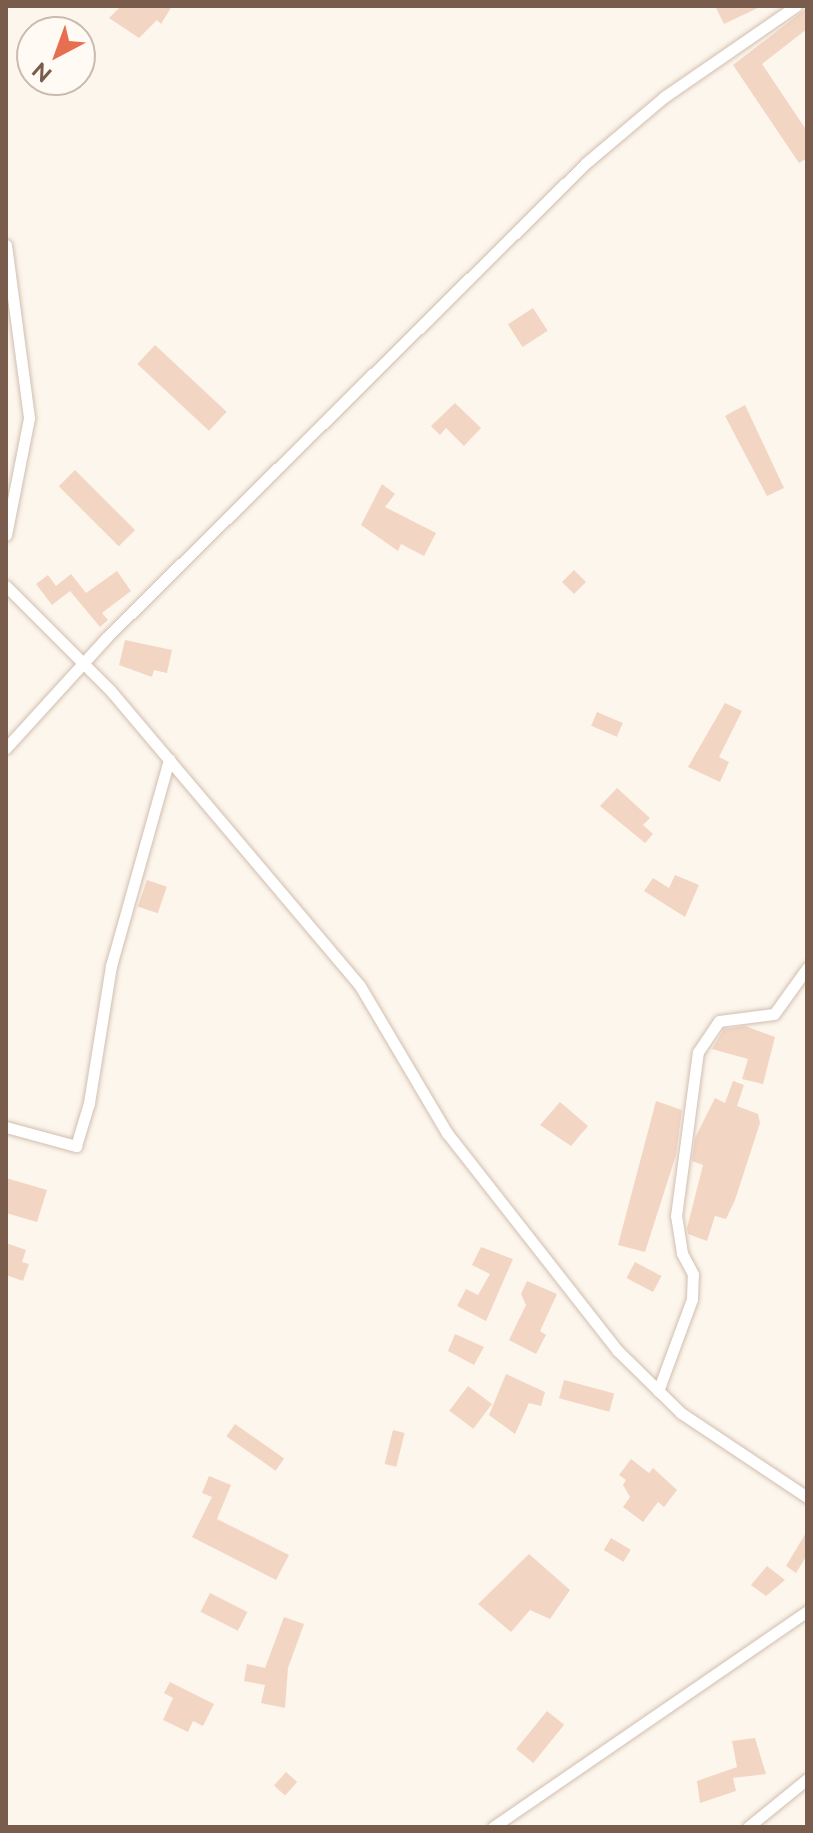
<!DOCTYPE html>
<html>
<head>
<meta charset="utf-8">
<style>
	body { margin:0 }
	#map { position:relative; width:813px; height:1833px; overflow:hidden; background:#fdf6ec; font-family:Raleway,sans-serif }
	div>[style] { position:absolute }
	[style*='--x'] { left:calc(var(--x)*1px); top:calc(var(--y)*1px); width:calc(var(--w)*1px); rotate:calc(var(--a)*1deg) }
	.building>* { inset:0; background:#f3d5c3; transform-origin:0 0 }
	.roads { filter:drop-shadow(0 0 2px #d1beb0) drop-shadow(0 0 2px #d1beb0) }
	.street>* { height:11px; margin:-5.5px; padding:0 5.5px; transform-origin:5.5px; border-radius:5.5px; background:#fff }
	span { translate:-50% -50%; white-space:nowrap; text-align:center; line-height:1.15; -webkit-text-stroke:6px #fffaf3; paint-order:stroke }
	.frame { position:absolute; inset:0; border:8px solid #7a5c4d; pointer-events:none }
	.north { position:absolute; left:16px; top:16px; width:80px; height:80px; box-sizing:border-box; background:#fffaf3; border:2px solid #cabbb1; border-radius:50%; rotate:221deg; font-size:22px; font-weight:700; line-height:32px; text-align:center; color:#7a5c4d }
	.north::after { content:''; display:block; margin:auto; width:28px; height:36px; background:#e76f51; clip-path:polygon(50% 0,100% 100%,50% 72%,0 100%) }
</style>
</head>
<body>
<div id="map">
	<div class="building">
		<i style="clip-path:polygon(121px 6px,172px 6px,161px 24px,157px 20px,139px 38px,109px 18px)"></i>
		<i style="clip-path:polygon(715px 6px,762px 6px,724px 24px)"></i>
		<i style="clip-path:polygon(807px 8px,807px 29px,762px 64px,807px 131px,807px 158px,799px 163px,733px 65px)"></i>
		<i style="left:533px;top:308px;width:27px;height:30px;rotate:57deg"></i>
		<i style="left:155px;top:345px;width:98px;height:26px;rotate:43deg"></i>
		<i style="clip-path:polygon(455px 403px,481px 428px,464px 446px,446px 428px,440px 435px,431px 426px)"></i>
		<i style="clip-path:polygon(745px 405px,784px 488px,767px 496px,725px 416px)"></i>
		<i style="left:75px;top:470px;width:85px;height:23px;rotate:45deg"></i>
		<i style="clip-path:polygon(382px 484px,395px 494px,385px 507px,436px 533px,424px 556px,401px 544px,398px 551px,361px 525px)"></i>
		<i style="left:574px;top:570px;width:17px;height:17px;rotate:45deg"></i>
		<i style="clip-path:polygon(117px 571px,131px 591px,102px 613px,108px 620px,100px 627px,70px 591px,52px 605px,36px 584px,48px 575px,56px 586px,71px 574px,86px 593px)"></i>
		<i style="clip-path:polygon(125px 640px,172px 650px,167px 673px,154px 670px,152px 677px,119px 665px)"></i>
		<i style="clip-path:polygon(725px 703px,742px 711px,719px 757px,729px 762px,720px 782px,688px 767px)"></i>
		<i style="left:597px;top:712px;width:28px;height:15px;rotate:23deg"></i>
		<i style="clip-path:polygon(617px 788px,650px 818px,643px 825px,653px 834px,645px 843px,600px 806px)"></i>
		<i style="clip-path:polygon(675px 875px,699px 885px,685px 917px,644px 891px,653px 878px,669px 888px)"></i>
		<i style="left:147px;top:880px;width:21px;height:28px;rotate:19deg"></i>
		<i style="clip-path:polygon(745px 1026px,775px 1037px,763px 1084px,742px 1079px,748px 1059px,712px 1049px,724px 1029px)"></i>
		<i style="clip-path:polygon(733px 1081px,744px 1085px,737px 1106px,758px 1114px,760px 1123px,735px 1200px,726px 1219px,715px 1216px,707px 1241px,688px 1234px,687px 1228px,703px 1165px,692px 1161px,695px 1138px,715px 1098px,725px 1103px)"></i>
		<i style="clip-path:polygon(656px 1101px,682px 1110px,676px 1155px,645px 1252px,618px 1245px)"></i>
		<i style="clip-path:polygon(560px 1102px,588px 1126px,571px 1146px,540px 1125px)"></i>
		<i style="clip-path:polygon(6px 1178px,47px 1190px,37px 1222px,6px 1213px)"></i>
		<i style="clip-path:polygon(6px 1243px,26px 1250px,22px 1262px,29px 1264px,23px 1281px,6px 1275px)"></i>
		<i style="clip-path:polygon(481px 1247px,513px 1259px,486px 1321px,457px 1306px,466px 1289px,478px 1295px,490px 1274px,472px 1265px)"></i>
		<i style="left:635px;top:1262px;width:30px;height:18px;rotate:28deg"></i>
		<i style="clip-path:polygon(527px 1281px,557px 1294px,540px 1331px,546px 1335px,536px 1354px,509px 1340px,526px 1305px,521px 1294px)"></i>
		<i style="clip-path:polygon(455px 1334px,484px 1347px,474px 1365px,448px 1351px)"></i>
		<i style="clip-path:polygon(506px 1374px,545px 1392px,541px 1406px,529px 1403px,515px 1434px,489px 1415px)"></i>
		<i style="left:564px;top:1380px;width:52px;height:19px;rotate:15deg"></i>
		<i style="left:468px;top:1386px;width:30px;height:31px;rotate:37deg"></i>
		<i style="left:235px;top:1424px;width:60px;height:15px;rotate:35deg"></i>
		<i style="left:393px;top:1430px;width:12px;height:35px;rotate:14deg"></i>
		<i style="clip-path:polygon(631px 1459px,649px 1473px,653px 1468px,677px 1490px,664px 1507px,658px 1502px,643px 1522px,623px 1507px,630px 1497px,623px 1485px,626px 1480px,619px 1475px)"></i>
		<i style="clip-path:polygon(209px 1476px,231px 1485px,217px 1519px,289px 1555px,276px 1580px,192px 1537px,212px 1497px,202px 1493px)"></i>
		<i style="clip-path:polygon(807px 1531px,807px 1555px,796px 1573px,786px 1566px)"></i>
		<i style="left:611px;top:1538px;width:23px;height:14px;rotate:31deg"></i>
		<i style="clip-path:polygon(529px 1554px,570px 1590px,550px 1619px,530px 1610px,511px 1632px,478px 1604px)"></i>
		<i style="clip-path:polygon(767px 1566px,785px 1580px,766px 1596px,751px 1585px)"></i>
		<i style="left:210px;top:1593px;width:42px;height:21px;rotate:27deg"></i>
		<i style="clip-path:polygon(284px 1617px,304px 1624px,288px 1668px,285px 1708px,261px 1703px,265px 1685px,244px 1681px,247px 1664px,265px 1668px)"></i>
		<i style="clip-path:polygon(170px 1682px,214px 1704px,203px 1726px,193px 1721px,188px 1732px,163px 1720px,173px 1698px,164px 1693px)"></i>
		<i style="left:547px;top:1711px;width:22px;height:49px;rotate:39deg"></i>
		<i style="clip-path:polygon(755px 1738px,766px 1774px,733px 1778px,736px 1791px,700px 1803px,697px 1781px,737px 1767px,732px 1741px)"></i>
		<i style="left:286px;top:1772px;width:15px;height:18px;rotate:42deg"></i>
	</div>
	<div class="roads">
		<div class="street">
			<i style="--x:6;--y:245;--w:175;--a:82.4"></i>
			<i style="--x:29;--y:418;--w:119;--a:101.1"></i>
			<i style="--x:6;--y:586;--w:147;--a:45"></i>
			<i style="--x:110;--y:690;--w:387;--a:49.8"></i>
			<i style="--x:360;--y:986;--w:171;--a:59.4"></i>
			<i style="--x:447;--y:1133;--w:276;--a:51.9"></i>
			<i style="--x:617;--y:1350;--w:90;--a:44.5"></i>
			<i style="--x:681;--y:1413;--w:151;--a:33.7"></i>
			<i style="--x:6;--y:748;--w:149;--a:-47.7"></i>
			<i style="--x:106;--y:638;--w:675;--a:-44.7"></i>
			<i style="--x:586;--y:163;--w:102;--a:-40.2"></i>
			<i style="--x:664;--y:97;--w:160;--a:-34.6"></i>
			<i style="--x:6;--y:1127;--w:73;--a:15.2"></i>
			<i style="--x:76;--y:1146;--w:45;--a:-73.2"></i>
			<i style="--x:89;--y:1103;--w:139;--a:-80.9"></i>
			<i style="--x:111;--y:966;--w:215;--a:-74.3"></i>
			<i style="--x:658;--y:1391;--w:98;--a:-69.7"></i>
			<i style="--x:692;--y:1299;--w:25;--a:-88"></i>
			<i style="--x:693;--y:1274;--w:24;--a:-118"></i>
			<i style="--x:682;--y:1253;--w:37;--a:-99"></i>
			<i style="--x:676;--y:1216;--w:165;--a:-82.4"></i>
			<i style="--x:698;--y:1052;--w:37;--a:-56"></i>
			<i style="--x:719;--y:1021;--w:55;--a:-7.3"></i>
			<i style="--x:774;--y:1014;--w:57;--a:-54.3"></i>
			<i style="--x:493;--y:1827;--w:381;--a:-34.5"></i>
			<i style="--x:748;--y:1827;--w:76;--a:-39.1"></i>
		</div>
	</div>
	<div class="frame"></div>
	<div class="north">N</div>
</div>
</body>
</html>
